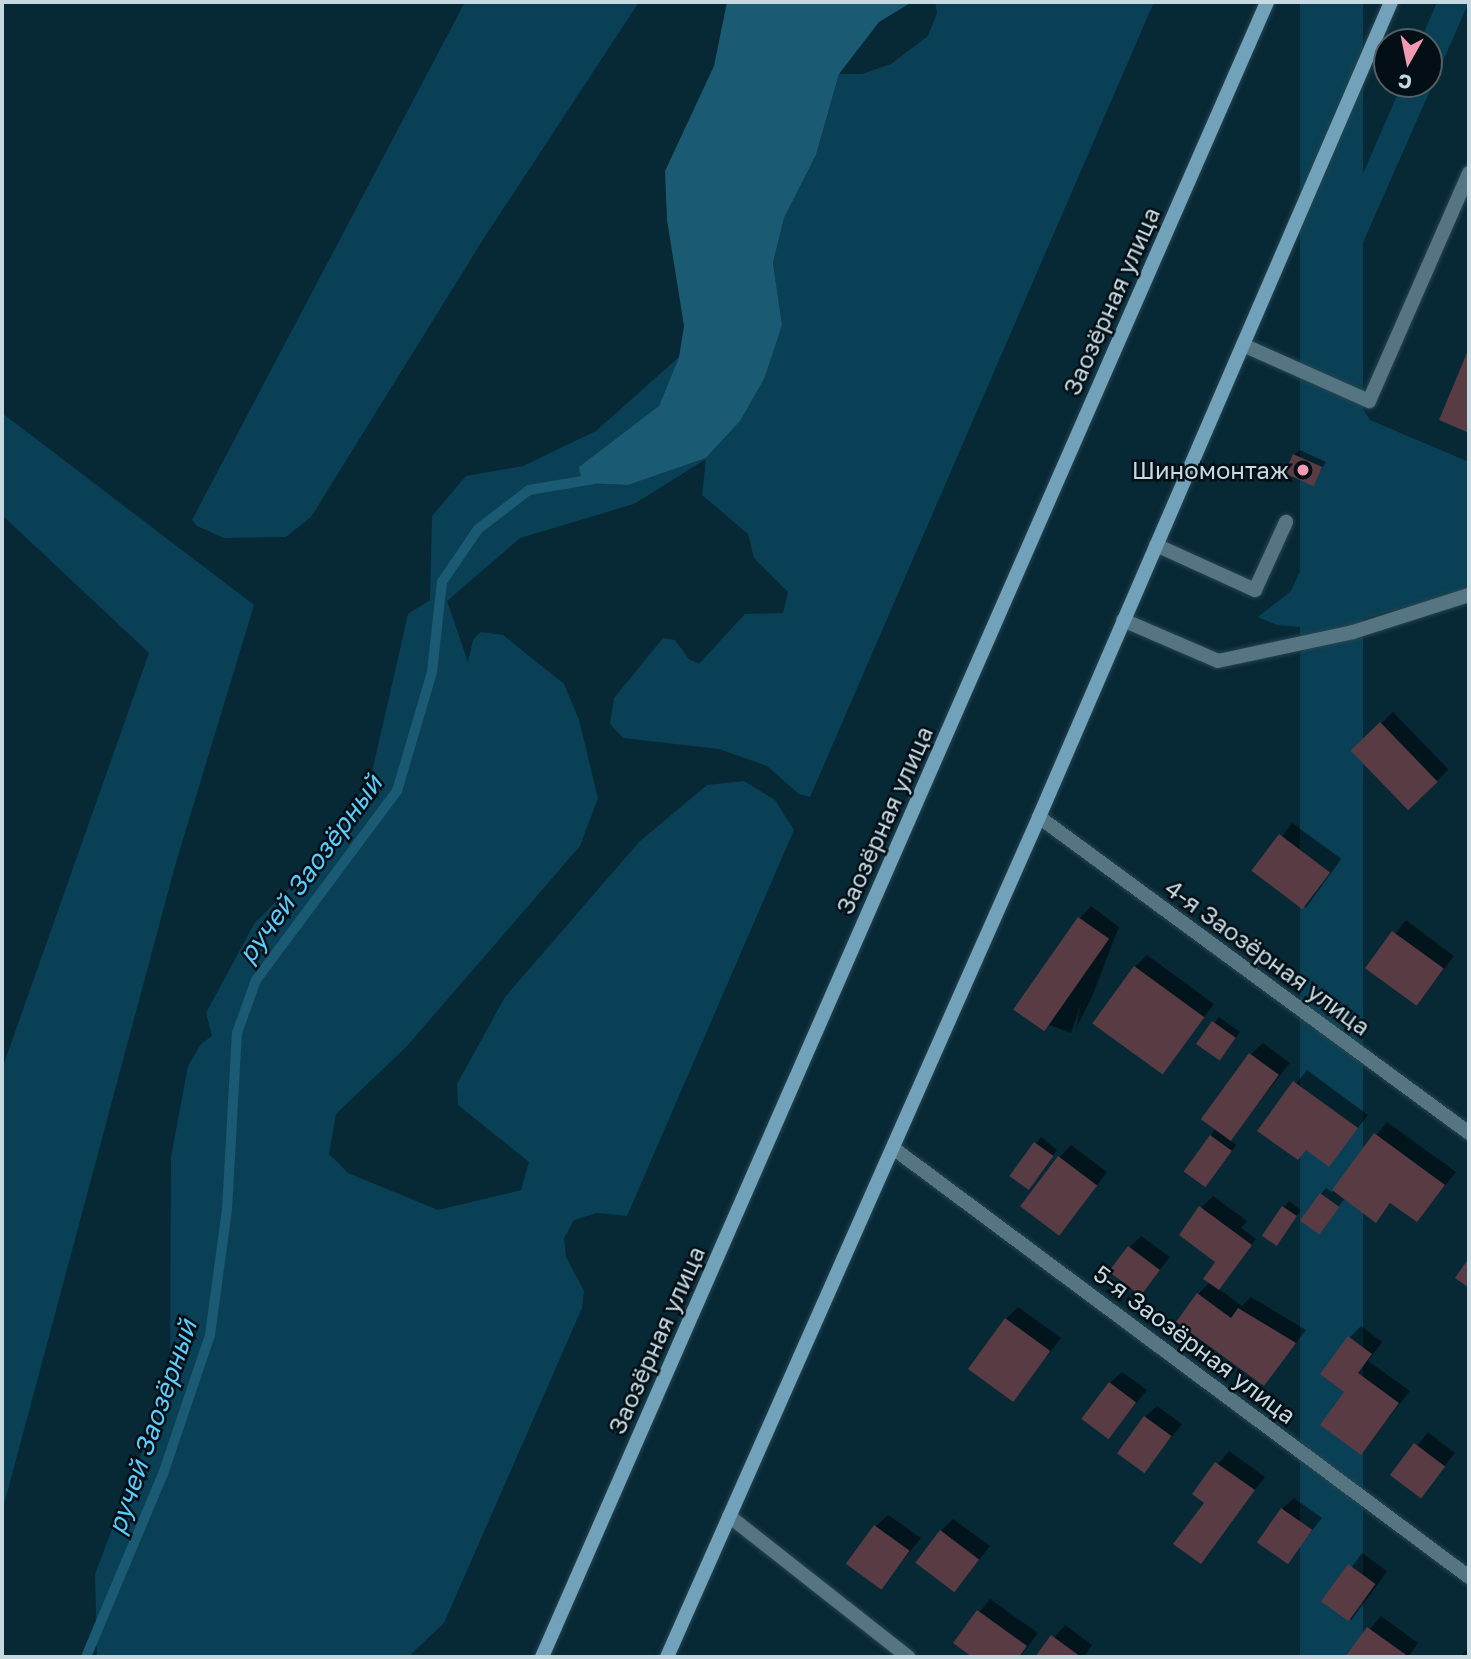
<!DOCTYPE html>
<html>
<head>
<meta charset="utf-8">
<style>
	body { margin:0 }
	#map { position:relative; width:1471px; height:1659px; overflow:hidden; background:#072835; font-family:"Golos Text",sans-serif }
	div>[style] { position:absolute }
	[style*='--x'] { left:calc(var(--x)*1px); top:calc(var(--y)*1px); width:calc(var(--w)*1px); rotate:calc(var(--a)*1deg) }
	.green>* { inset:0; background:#094055; transform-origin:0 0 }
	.water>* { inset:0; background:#1a5a73 }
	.shadow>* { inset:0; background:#0007; transform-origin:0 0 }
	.stream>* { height:10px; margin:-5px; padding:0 5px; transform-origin:5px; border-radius:5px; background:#1a5a73 }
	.building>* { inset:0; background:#593b43; transform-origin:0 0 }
	.roads { filter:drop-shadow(0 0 2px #264450) drop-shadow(0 0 2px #264450) }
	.lane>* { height:14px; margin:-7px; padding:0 7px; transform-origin:7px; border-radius:7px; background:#567583 }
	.street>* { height:14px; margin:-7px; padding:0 7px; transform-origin:7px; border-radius:7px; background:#567583 }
	.secondary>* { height:14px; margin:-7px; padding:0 7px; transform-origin:7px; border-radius:7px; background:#71a2ba }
	.dots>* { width:19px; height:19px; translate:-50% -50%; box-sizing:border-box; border:4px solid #040f15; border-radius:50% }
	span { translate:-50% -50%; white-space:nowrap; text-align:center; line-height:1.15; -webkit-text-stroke:5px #040f15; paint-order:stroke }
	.street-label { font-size:24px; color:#c6d8e0 }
	.poi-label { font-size:24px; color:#c6d8e0 }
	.right { translate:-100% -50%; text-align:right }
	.water-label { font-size:26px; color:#5bcdfd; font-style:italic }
	.frame { position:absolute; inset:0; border:4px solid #c6d8e0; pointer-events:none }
	.north { position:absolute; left:1373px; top:28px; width:70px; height:70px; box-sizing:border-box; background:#040f15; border:2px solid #525f66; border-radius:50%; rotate:189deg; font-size:19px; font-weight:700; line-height:28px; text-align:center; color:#c6d8e0 }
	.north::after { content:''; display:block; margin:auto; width:24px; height:32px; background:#f19ab1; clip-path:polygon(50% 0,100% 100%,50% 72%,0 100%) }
</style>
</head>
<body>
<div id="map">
	<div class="green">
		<i style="clip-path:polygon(465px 2px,639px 2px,484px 238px,311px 517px,286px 537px,224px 538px,197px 526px,192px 520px)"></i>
		<i style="clip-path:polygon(935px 2px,1154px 2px,810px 797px,799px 794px,767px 766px,719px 749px,623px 738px,610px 724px,614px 698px,663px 638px,675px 640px,689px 659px,699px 664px,745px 614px,783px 613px,788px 592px,754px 558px,748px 534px,702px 495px,706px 459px,634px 504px,520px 538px,447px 601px,468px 662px,473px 640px,481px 632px,503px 635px,564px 684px,579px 720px,598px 798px,580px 846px,407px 1046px,336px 1114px,329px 1154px,348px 1173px,438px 1210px,521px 1190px,529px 1162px,458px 1105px,457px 1084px,505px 997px,639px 842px,707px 785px,744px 781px,775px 800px,794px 830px,627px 1216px,597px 1213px,574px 1220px,564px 1238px,566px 1257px,584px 1291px,582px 1308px,444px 1623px,408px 1657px,97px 1657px,95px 1574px,154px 1419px,170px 1366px,171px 1157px,188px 1066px,201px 1044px,212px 1036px,206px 1013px,254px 924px,332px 844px,372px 772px,408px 614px,430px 600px,432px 516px,466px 476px,523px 466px,596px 431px,679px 357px,659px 406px,624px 436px,582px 483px,628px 485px,706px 458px,740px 421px,782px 325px,773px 263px,784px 218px,816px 155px,839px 74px,862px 74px,891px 64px,928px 36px,937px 13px)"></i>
		<i style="left:1300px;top:2px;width:63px;height:1808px"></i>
		<i style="clip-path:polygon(1437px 2px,1469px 2px,1328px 322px,1315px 308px,1312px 291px,1402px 84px,1429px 84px,1429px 42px,1420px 42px)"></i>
		<i style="clip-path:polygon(1342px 398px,1363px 409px,1370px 420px,1469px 462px,1469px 590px,1326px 629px,1277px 625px,1258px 617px,1291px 591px,1347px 470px,1350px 418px)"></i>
		<i style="clip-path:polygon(2px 413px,254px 605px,175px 866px,2px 1512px,2px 1069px,149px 653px,2px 515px)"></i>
	</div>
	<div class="water">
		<i style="clip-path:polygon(727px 2px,912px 2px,879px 22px,839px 74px,816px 155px,784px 218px,773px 263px,782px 325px,764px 379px,740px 421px,706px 458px,628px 485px,582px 483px,579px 467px,659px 406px,679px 357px,684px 326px,667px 220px,665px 171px,714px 66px)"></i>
	</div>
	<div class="shadow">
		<i style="clip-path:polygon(1300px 450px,1326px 462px,1313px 483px,1294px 455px)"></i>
		<i style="left:1393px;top:712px;width:80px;height:56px;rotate:46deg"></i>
		<i style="left:1292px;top:823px;width:61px;height:60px;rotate:36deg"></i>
		<i style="clip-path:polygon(1091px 906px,1119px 927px,1091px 999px,1076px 1028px,1081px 1004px,1071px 1033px,1039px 1021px,1080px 918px)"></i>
		<i style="left:1406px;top:920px;width:60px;height:61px;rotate:37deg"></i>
		<i style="clip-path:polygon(1147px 955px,1214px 1004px,1162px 1072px,1135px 967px)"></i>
		<i style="clip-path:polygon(1219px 1017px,1240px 1032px,1225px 1053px,1199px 1043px)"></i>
		<i style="clip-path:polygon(1263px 1043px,1290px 1063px,1229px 1140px,1236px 1145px,1205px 1185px,1211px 1136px,1251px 1054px)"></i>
		<i style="clip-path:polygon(1307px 1070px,1368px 1115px,1329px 1165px,1307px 1149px,1259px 1130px)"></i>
		<i style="clip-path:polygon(1387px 1122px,1456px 1172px,1417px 1220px,1392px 1202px,1376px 1220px,1345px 1198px,1324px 1226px,1321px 1194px,1326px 1188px,1332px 1192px)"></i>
		<i style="clip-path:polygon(1041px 1137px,1057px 1150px,1034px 1182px,1011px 1175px)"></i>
		<i style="clip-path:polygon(1071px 1145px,1107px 1172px,1060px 1233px,1060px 1157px)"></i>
		<i style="clip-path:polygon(1213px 1196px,1247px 1221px,1241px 1228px,1256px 1239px,1219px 1289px,1242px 1306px,1251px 1297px,1306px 1330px,1264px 1384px,1198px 1294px,1210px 1282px,1222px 1256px,1201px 1208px)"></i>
		<i style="clip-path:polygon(1289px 1201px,1301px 1210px,1281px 1238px,1263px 1234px)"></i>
		<i style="clip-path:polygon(1141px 1236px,1170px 1257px,1141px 1294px,1129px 1248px)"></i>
		<i style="clip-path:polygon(1018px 1307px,1061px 1338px,1013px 1399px,1006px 1319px)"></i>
		<i style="clip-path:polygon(1361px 1326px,1382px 1342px,1368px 1361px,1410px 1391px,1361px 1453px,1346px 1392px,1349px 1338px)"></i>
		<i style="clip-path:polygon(1122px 1372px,1147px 1390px,1109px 1437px,1110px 1383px)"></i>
		<i style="clip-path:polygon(1157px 1406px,1182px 1424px,1144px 1471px,1145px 1417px)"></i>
		<i style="left:1428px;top:1432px;width:34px;height:56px;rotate:38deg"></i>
		<i style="clip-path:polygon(1229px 1451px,1265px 1477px,1200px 1562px,1207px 1502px,1194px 1493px)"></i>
		<i style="clip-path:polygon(1294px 1498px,1322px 1518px,1286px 1563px,1282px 1509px)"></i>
		<i style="clip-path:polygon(888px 1515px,921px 1538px,881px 1588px,876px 1526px)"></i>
		<i style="clip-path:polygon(953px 1519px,990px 1546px,955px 1590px,941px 1531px)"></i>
		<i style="left:1362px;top:1553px;width:31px;height:61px;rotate:36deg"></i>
		<i style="clip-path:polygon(990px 1599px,1038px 1633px,1020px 1657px,975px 1657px,955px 1643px)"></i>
		<i style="clip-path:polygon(1381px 1616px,1418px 1643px,1408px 1657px,1347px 1657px)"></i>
		<i style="clip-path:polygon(1065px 1625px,1092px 1645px,1084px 1657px,1038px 1657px)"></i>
		<i style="clip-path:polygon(1469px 1646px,1469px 1657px,1461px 1657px)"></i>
	</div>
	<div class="stream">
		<i style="--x:86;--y:1657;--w:199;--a:-67.2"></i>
		<i style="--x:163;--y:1474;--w:147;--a:-71.3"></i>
		<i style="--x:210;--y:1335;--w:126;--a:-82.3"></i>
		<i style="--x:227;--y:1210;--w:177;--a:-86.8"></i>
		<i style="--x:237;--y:1033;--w:56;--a:-70.3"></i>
		<i style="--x:256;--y:980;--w:236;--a:-53.3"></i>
		<i style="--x:397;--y:791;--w:124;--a:-73.6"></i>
		<i style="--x:432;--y:672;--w:91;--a:-83.7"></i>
		<i style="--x:442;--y:582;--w:64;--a:-55.8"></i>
		<i style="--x:478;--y:529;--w:64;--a:-37.4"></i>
		<i style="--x:529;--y:490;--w:66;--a:-9.6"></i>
	</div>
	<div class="building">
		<i style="clip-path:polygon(1469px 348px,1469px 433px,1439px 420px)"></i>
		<i style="left:1293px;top:454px;width:32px;height:21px;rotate:24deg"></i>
		<i style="left:1380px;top:722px;width:83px;height:41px;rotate:46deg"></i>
		<i style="left:1279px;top:834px;width:64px;height:46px;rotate:37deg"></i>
		<i style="left:1078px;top:917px;width:38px;height:113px;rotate:35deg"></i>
		<i style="left:1392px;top:931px;width:64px;height:46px;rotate:36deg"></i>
		<i style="left:1134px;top:966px;width:87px;height:71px;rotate:36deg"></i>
		<i style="left:1212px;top:1021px;width:29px;height:28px;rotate:35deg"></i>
		<i style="left:1249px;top:1053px;width:37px;height:82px;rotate:36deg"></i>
		<i style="clip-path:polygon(1293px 1081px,1358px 1128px,1329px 1167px,1306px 1150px,1298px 1160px,1257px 1131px)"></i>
		<i style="clip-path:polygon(1374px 1133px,1445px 1185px,1417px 1222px,1390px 1203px,1376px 1223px,1332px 1190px)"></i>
		<i style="left:1210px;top:1135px;width:27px;height:45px;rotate:36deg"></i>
		<i style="left:1034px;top:1142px;width:24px;height:42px;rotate:36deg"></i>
		<i style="left:1058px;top:1156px;width:49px;height:63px;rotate:37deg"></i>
		<i style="left:1320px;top:1193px;width:24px;height:34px;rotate:36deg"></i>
		<i style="clip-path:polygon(1199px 1206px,1252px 1245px,1219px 1290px,1203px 1279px,1215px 1262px,1179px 1235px)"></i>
		<i style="left:1282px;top:1206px;width:18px;height:36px;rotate:34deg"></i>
		<i style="left:1128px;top:1246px;width:40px;height:32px;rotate:37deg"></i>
		<i style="clip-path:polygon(1469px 1258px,1469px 1288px,1455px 1278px)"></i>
		<i style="clip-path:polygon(1197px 1293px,1231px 1318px,1238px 1308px,1296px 1343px,1264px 1386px,1176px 1322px)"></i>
		<i style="left:1005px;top:1318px;width:56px;height:63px;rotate:36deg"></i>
		<i style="clip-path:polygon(1348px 1336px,1372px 1354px,1358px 1373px,1399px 1403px,1361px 1455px,1320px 1425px,1344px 1392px,1320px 1374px)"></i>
		<i style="left:1109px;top:1382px;width:34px;height:46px;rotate:37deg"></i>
		<i style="left:1144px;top:1416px;width:34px;height:46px;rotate:36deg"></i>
		<i style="left:1414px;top:1443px;width:39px;height:40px;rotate:37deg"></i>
		<i style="clip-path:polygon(1215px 1462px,1255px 1490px,1201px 1564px,1173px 1544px,1204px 1503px,1192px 1494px)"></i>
		<i style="left:1281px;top:1508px;width:38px;height:42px;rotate:35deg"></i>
		<i style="left:874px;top:1525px;width:44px;height:48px;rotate:36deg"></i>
		<i style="left:940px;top:1530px;width:49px;height:41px;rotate:37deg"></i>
		<i style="left:1348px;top:1564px;width:34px;height:46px;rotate:36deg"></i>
		<i style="clip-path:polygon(977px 1610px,1027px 1646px,1019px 1657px,972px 1657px,953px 1643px)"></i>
		<i style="clip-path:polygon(1367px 1627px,1409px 1657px,1345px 1657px)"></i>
		<i style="clip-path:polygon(1051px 1635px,1081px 1657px,1035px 1657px)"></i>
	</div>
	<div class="roads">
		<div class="lane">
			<i style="--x:1243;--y:345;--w:138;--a:24"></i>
			<i style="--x:1369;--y:401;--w:249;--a:-66.3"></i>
			<i style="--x:1156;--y:545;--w:109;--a:24.4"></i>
			<i style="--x:1255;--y:590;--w:75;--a:-65.5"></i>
			<i style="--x:1123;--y:620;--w:103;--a:23.3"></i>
			<i style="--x:1218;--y:661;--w:138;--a:-12.1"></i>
			<i style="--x:1353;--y:632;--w:122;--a:-17.7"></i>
		</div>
		<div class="street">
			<i style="--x:1039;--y:817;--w:534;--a:36.31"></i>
			<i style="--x:893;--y:1148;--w:718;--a:36.68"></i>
			<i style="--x:729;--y:1516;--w:228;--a:38.2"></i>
		</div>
		<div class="secondary">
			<i style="--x:542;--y:1657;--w:1807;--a:-66.34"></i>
			<i style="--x:667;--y:1657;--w:919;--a:-66.11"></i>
			<i style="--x:1039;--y:817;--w:888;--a:-66.64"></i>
		</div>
	</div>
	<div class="dots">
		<i style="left:1303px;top:470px;background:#f19ab1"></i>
	</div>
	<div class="street-label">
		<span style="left:1111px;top:301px;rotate:-66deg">Заозёрная улица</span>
		<span style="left:884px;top:820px;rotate:-66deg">Заозёрная улица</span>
		<span style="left:1268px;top:957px;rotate:36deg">4-я Заозёрная улица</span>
		<span style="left:656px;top:1340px;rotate:-66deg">Заозёрная улица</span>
		<span style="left:1195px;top:1344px;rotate:37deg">5-я Заозёрная улица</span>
	</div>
	<div class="poi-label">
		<span class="right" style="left:1289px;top:470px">Шиномонтаж</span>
	</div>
	<div class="water-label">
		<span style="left:310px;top:869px;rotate:-54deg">ручей Заозёрный</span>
		<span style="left:152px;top:1427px;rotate:-71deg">ручей Заозёрный</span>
	</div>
	<div class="frame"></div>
	<div class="north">С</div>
</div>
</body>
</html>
